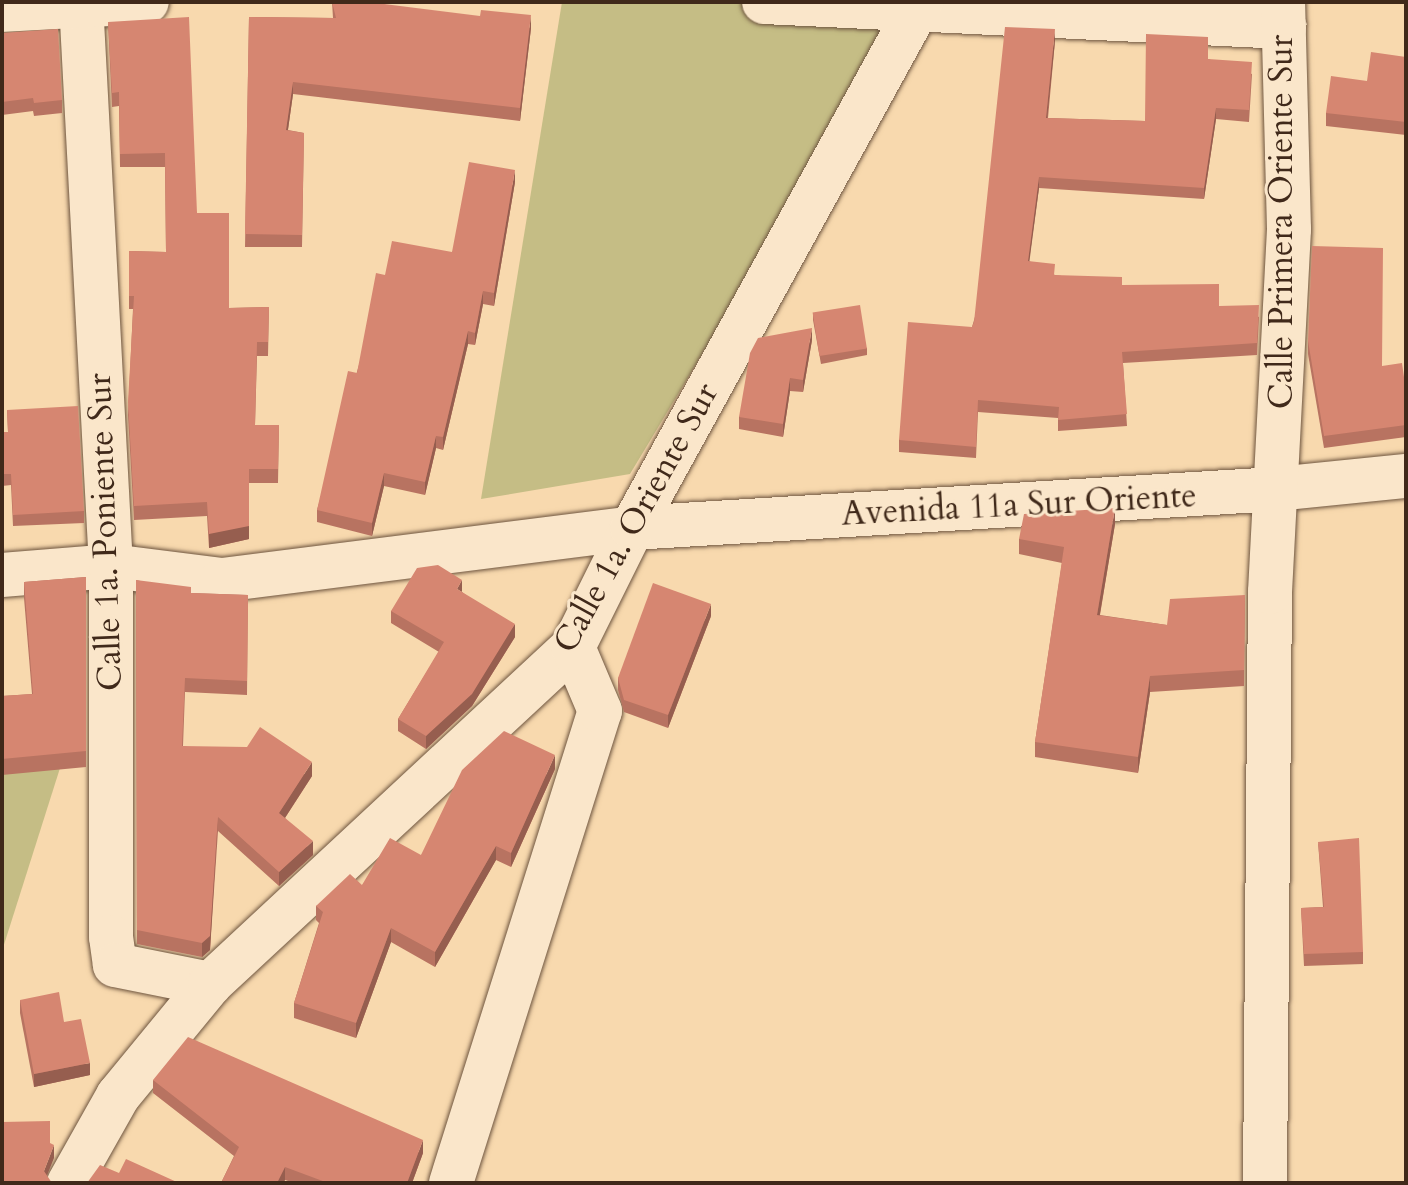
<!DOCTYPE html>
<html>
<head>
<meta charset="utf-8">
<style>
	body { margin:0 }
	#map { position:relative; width:1408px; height:1185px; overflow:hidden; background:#f8d9ae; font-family:Cardo,serif }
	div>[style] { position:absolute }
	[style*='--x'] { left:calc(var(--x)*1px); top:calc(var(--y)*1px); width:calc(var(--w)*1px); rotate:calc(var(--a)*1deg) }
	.green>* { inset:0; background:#c5bd85 }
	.roads { filter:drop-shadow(0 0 2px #6e553f) drop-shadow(0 0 2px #6e553f) }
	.minor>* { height:44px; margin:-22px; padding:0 22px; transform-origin:22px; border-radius:22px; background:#fae6ca }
	.wall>* { inset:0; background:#b87361 }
	.shaded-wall>* { inset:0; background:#965e4f }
	.building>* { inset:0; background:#d68671; transform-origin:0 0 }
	span { translate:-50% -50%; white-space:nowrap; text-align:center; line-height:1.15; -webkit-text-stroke:6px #fae6ca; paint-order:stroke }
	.street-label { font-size:34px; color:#40291a }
	.frame { position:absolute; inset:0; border:4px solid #40291a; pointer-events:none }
</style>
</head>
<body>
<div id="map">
	<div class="green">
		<i style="clip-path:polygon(562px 2px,914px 2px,630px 474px,481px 499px)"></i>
		<i style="clip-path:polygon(67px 746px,2px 951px,2px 750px)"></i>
	</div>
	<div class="roads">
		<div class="minor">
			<i style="--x:81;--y:2;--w:565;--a:86.96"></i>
			<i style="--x:111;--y:566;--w:371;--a:90"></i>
			<i style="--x:111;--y:937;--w:28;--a:82"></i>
			<i style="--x:115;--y:965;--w:97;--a:11.3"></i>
			<i style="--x:764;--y:2;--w:521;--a:2.75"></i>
			<i style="--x:2;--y:10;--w:145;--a:-3.2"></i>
			<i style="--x:2;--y:575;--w:109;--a:-4.7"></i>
			<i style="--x:111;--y:566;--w:112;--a:7.2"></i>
			<i style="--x:222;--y:580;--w:413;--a:-7.2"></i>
			<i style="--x:632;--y:528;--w:646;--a:-3.46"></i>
			<i style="--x:1277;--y:489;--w:130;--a:-5.8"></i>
			<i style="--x:69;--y:1183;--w:100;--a:-60.6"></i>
			<i style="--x:118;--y:1096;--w:145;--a:-50.6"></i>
			<i style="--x:210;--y:984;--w:495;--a:-42.9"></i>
			<i style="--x:573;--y:647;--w:133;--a:-63.6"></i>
			<i style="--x:632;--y:528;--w:600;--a:-61.21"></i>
			<i style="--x:451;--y:1183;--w:495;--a:-72.5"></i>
			<i style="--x:600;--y:711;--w:69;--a:-112.9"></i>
			<i style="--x:1265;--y:1183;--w:591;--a:-89.52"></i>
			<i style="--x:1270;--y:592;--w:363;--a:-87"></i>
			<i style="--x:1289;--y:229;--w:227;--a:-91.5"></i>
		</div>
	</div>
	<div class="wall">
		<i style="clip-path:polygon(332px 2px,368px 2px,531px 28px,520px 121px,293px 94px,288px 130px,304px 133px,302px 247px,245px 247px,249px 17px,333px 18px)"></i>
		<i style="clip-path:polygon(108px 22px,197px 213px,229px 308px,269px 307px,268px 356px,257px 356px,255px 425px,279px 425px,278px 483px,249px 483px,249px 539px,209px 548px,207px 516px,134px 520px,128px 415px,133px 309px,129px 309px,129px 251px,166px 252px,165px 167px,120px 167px,119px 106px,112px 107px)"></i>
		<i style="clip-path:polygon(2px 33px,62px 100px,62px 113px,34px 116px,33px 111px,2px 115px)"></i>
		<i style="clip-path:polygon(1055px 41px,1048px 118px,1145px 121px,1208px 59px,1252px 74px,1249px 122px,1216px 119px,1204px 199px,1039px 188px,1029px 261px,1055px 275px,1122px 285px,1219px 306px,1259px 317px,1257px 355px,1123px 363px,1127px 426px,1058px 431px,1058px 418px,978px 412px,976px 458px,899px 452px,899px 440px,972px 327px)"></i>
		<i style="clip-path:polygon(1406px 57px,1406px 135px,1326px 126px,1326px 113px,1367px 81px)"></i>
		<i style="clip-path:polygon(515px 182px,494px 306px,483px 304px,475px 345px,468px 344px,443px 450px,436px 448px,425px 495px,384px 486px,372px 536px,317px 522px,317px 510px,385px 275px,452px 252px)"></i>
		<i style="clip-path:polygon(813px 313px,867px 348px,867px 355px,821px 364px,813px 320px)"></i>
		<i style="clip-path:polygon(812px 340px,803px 392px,790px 391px,783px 437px,739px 429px,739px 417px)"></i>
		<i style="clip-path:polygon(1308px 341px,1382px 366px,1406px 391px,1406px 437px,1324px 448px,1308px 354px)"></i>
		<i style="clip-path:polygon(7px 410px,84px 511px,84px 523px,13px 526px,11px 485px,2px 486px,2px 432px,8px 432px)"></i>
		<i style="clip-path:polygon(1115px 524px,1100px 615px,1167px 625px,1245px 595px,1244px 686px,1150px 692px,1138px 773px,1035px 757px,1035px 742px,1062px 563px,1019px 554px,1019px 539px)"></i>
		<i style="clip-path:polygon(86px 577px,86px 767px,2px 775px,2px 696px,32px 694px,24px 598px,24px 582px)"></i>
		<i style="clip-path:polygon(136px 580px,191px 593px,248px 595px,247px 695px,185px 692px,183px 746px,312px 776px,285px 818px,313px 855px,279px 886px,218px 831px,210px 950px,202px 957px,137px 944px)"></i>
		<i style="clip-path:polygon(462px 592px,515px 637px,472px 706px,426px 749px,398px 731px,398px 719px,439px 652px,391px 623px,391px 611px)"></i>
		<i style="clip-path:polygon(711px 616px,668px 728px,624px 712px,618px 690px,618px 678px)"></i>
		<i style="clip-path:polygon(555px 769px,511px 867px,496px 860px,435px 967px,391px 942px,356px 1038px,294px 1018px,294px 1003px,319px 923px,316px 920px,316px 906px,362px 885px,421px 855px)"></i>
		<i style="clip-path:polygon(1318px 842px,1363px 952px,1363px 964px,1304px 966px,1301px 908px,1323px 907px)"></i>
		<i style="clip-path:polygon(20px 1000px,64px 1022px,90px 1075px,34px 1087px,20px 1013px)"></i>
		<i style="clip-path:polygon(153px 1080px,423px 1153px,412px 1183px,294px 1183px,285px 1180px,283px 1183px,221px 1183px,234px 1156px,153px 1093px)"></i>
	</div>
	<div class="shaded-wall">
		<i style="clip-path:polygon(531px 15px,531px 28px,520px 121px,520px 108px)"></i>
		<i style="clip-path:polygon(1055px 29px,1055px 41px,1046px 129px,1046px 118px)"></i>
		<i style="clip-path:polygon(293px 82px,293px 94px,286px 143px,286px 130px)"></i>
		<i style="clip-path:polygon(1216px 108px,1216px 119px,1204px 199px,1204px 188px)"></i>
		<i style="clip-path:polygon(515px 170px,515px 182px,494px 306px,494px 293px)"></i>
		<i style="clip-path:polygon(1039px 177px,1039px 188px,1028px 272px,1028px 261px)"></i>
		<i style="clip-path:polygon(483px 291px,483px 304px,475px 345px,475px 333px)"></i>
		<i style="clip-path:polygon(812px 328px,812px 340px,803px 392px,803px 380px)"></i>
		<i style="clip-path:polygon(468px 331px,468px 344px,443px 450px,443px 437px)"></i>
		<i style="clip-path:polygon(790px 378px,790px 391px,783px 437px,783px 424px)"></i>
		<i style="clip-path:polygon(436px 436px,436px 448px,425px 495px,425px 482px)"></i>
		<i style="clip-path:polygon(384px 473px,384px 486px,372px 536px,372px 523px)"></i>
		<i style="clip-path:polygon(249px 483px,249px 539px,209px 548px,209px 534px)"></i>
		<i style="clip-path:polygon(1115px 508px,1115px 524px,1097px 631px,1097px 615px)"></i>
		<i style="clip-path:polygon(462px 580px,462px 592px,457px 589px)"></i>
		<i style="clip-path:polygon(711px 604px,711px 616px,668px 728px,668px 715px)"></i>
		<i style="clip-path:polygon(515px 624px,515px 637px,472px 706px,426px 749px,426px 736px)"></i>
		<i style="clip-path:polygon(1150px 676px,1150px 692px,1138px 773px,1138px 757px)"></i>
		<i style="clip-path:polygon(555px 755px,555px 769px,511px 867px,511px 853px)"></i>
		<i style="clip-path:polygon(312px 762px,312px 776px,279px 827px,279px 813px)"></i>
		<i style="clip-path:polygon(218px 817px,210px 950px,202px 957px,202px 943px)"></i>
		<i style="clip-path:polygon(313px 841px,313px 855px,279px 886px,279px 872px)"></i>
		<i style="clip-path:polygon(496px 846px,496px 860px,435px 967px,435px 952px)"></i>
		<i style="clip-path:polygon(391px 928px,391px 942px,356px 1038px,356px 1023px)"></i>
		<i style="clip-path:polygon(90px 1063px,90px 1075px,34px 1087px,34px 1074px)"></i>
		<i style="clip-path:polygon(423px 1140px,423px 1153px,412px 1183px,407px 1183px)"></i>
		<i style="clip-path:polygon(54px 1145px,54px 1158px,44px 1183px,44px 1171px)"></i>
		<i style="clip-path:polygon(285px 1167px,285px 1180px,283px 1183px,277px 1183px)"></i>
	</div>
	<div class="building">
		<i style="clip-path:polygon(332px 2px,368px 2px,480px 16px,481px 10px,531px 15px,520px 108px,293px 82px,286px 130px,304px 133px,302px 235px,245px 234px,249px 17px,336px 18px)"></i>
		<i style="clip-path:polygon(189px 17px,197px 213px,229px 213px,229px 308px,269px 307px,268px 342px,257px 342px,255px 425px,279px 425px,278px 469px,249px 469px,249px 526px,209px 534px,207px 502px,134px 506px,128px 402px,134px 296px,129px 296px,129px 251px,166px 252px,165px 153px,120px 154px,119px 92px,112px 93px,108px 22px)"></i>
		<i style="clip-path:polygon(1005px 27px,1055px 29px,1046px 118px,1145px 121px,1146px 34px,1208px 37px,1208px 59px,1252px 62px,1249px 110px,1216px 108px,1204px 188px,1039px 177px,1028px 261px,1055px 264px,1054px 275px,1122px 277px,1122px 285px,1219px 284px,1219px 306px,1259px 305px,1257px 343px,1122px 352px,1127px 414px,1058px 420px,1059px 407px,978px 400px,976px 447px,899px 440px,908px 322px,972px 327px,974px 322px)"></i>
		<i style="clip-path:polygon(58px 29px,62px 100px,34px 103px,33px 98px,2px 102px,2px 33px)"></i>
		<i style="clip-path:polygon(1371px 52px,1406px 57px,1406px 122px,1326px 113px,1331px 76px,1367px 81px)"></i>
		<i style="clip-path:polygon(469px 162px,515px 170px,494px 293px,483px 291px,475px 333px,468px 331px,443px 437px,436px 436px,425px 482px,384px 473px,372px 523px,317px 510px,348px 371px,357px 373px,376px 273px,385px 275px,392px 241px,452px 252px)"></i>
		<i style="clip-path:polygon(1312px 246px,1383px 248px,1382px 366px,1402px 363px,1406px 391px,1406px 425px,1324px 436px,1308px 341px)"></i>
		<i style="left:860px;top:305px;width:44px;height:48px;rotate:81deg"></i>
		<i style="clip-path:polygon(812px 328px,803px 380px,790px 378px,783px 424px,739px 417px,750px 353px,758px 338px)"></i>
		<i style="clip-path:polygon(78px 406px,84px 511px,13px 515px,11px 474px,2px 474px,2px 432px,8px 432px,7px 410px)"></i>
		<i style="clip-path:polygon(1115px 508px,1097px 615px,1167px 625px,1170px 599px,1245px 595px,1244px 670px,1150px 676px,1138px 757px,1035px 742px,1064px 547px,1019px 539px,1024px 514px)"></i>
		<i style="clip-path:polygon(438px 565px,462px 580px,457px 589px,515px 624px,472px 694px,426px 736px,398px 719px,444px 642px,391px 611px,417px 568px)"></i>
		<i style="clip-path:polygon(86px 577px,86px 751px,2px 759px,2px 696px,33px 694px,24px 582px)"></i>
		<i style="clip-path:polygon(136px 580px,191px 587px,191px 593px,248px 595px,247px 681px,185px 678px,182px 746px,247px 747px,260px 727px,312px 762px,279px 813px,313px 841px,279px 872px,218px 817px,210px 936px,202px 943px,137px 930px)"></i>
		<i style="clip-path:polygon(653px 583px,711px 604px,668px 715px,624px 700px,618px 678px)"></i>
		<i style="clip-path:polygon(504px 731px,555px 755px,511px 853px,496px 846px,435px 952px,391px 928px,356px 1023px,294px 1003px,323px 912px,316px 906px,350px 874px,362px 885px,390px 838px,421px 855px,462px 770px)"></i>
		<i style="clip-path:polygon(1359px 838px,1363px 952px,1304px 954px,1301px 908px,1324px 907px,1318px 842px)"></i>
		<i style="clip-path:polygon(59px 992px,64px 1022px,81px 1019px,90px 1063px,34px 1074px,20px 1000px)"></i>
		<i style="clip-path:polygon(188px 1037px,423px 1140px,407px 1183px,328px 1183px,285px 1167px,277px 1183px,221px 1183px,239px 1147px,153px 1080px)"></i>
		<i style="clip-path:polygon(50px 1121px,50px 1143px,54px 1145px,44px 1171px,52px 1183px,2px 1183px,2px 1122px)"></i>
		<i style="clip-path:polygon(126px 1159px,179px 1183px,87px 1183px,100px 1165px,119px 1173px)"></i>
	</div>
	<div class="street-label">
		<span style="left:1282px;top:222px;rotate:-90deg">Calle Primera Oriente Sur</span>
		<span style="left:1019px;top:505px;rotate:-3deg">Avenida 11a Sur Oriente</span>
		<span style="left:636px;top:518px;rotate:-61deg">Calle 1a. Oriente Sur</span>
		<span style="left:105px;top:532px;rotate:-92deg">Calle 1a. Poniente Sur</span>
	</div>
	<div class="frame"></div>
</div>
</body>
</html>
